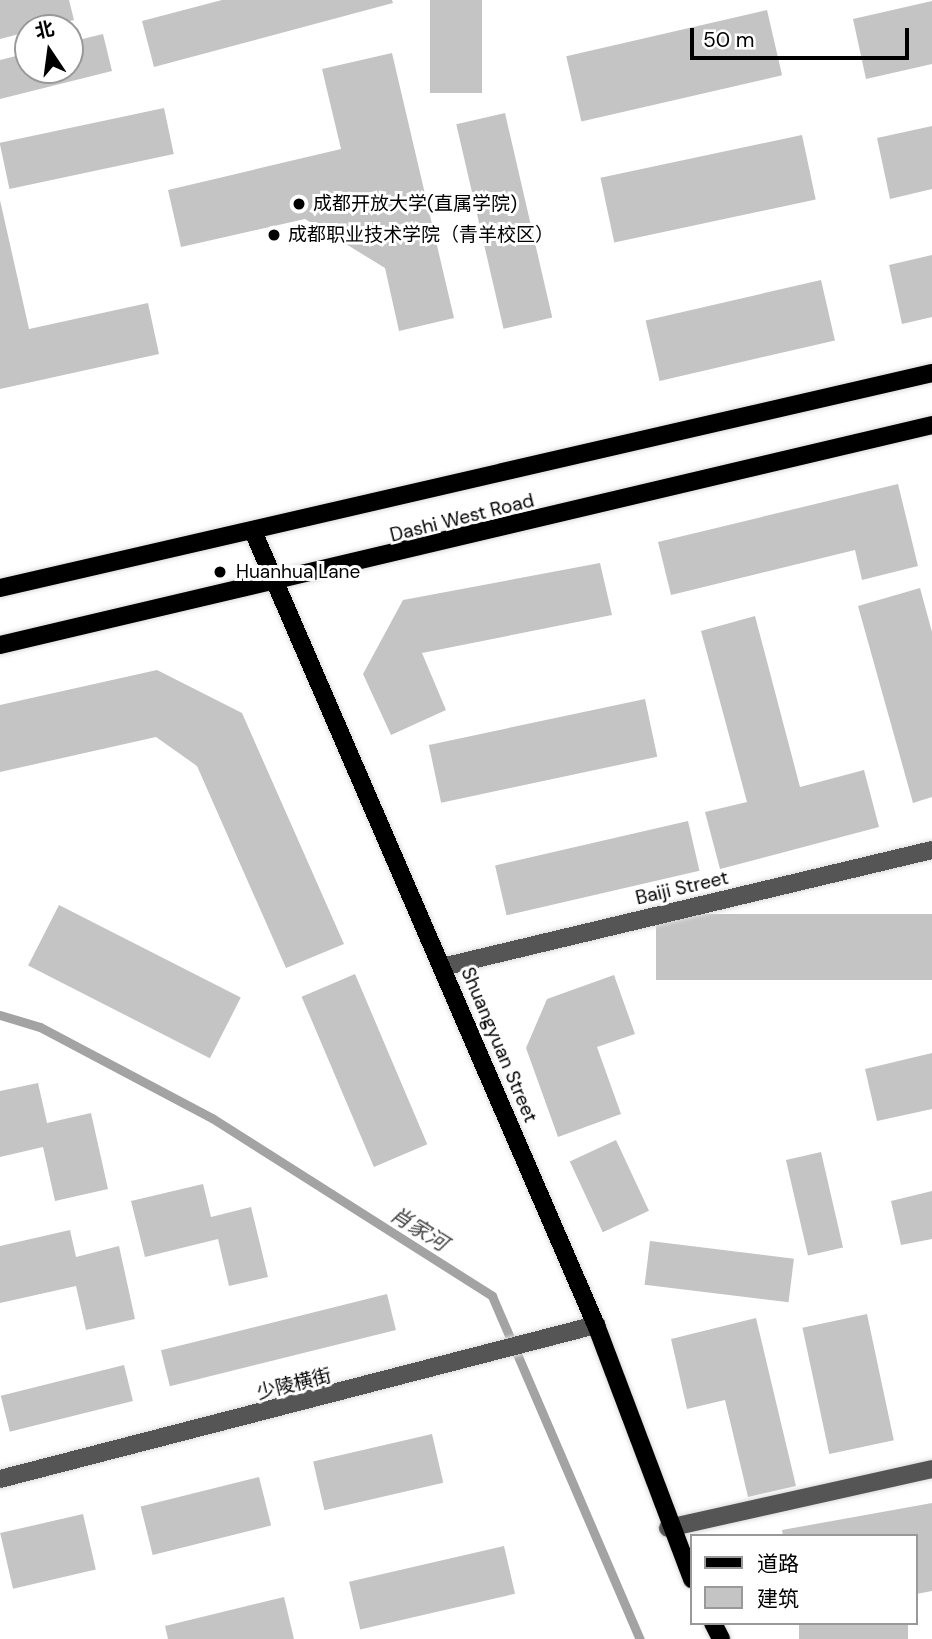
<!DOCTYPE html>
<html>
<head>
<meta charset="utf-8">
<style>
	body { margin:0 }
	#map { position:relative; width:932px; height:1639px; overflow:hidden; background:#fff; font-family:"DM Sans","Noto Sans SC",sans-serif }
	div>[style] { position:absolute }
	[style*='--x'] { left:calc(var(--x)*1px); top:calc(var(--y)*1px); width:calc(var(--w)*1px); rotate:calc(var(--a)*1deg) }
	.stream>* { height:9px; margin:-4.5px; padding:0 4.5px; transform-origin:4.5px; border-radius:4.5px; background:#a3a3a3 }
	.building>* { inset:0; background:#c4c4c4; transform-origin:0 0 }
	.roads { filter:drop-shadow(0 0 2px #dbdbdb) drop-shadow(0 0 2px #dbdbdb) }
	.minor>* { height:18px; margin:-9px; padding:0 9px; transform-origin:9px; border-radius:9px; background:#555 }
	.major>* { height:18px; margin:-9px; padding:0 9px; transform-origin:9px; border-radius:9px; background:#000 }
	.dots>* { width:19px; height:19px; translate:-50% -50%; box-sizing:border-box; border:4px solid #fff; border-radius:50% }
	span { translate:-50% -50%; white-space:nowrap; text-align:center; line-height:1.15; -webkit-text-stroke:6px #fff; paint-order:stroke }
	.poi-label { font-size:19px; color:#000 }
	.left { translate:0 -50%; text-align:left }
	.street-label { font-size:19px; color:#000 }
	.water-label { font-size:21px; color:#444; font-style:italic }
	.legend { position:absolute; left:690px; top:1534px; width:228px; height:91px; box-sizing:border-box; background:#fff; border:2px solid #999; margin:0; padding:9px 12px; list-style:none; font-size:21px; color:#000 }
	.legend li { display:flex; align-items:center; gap:14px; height:35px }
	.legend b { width:35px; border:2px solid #999 }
	.north { position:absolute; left:14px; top:14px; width:70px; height:70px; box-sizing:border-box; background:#fff; border:2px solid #999; border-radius:50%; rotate:347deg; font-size:19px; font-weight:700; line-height:28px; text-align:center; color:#000 }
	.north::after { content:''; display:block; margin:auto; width:24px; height:32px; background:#000; clip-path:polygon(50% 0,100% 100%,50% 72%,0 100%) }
	.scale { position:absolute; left:690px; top:28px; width:219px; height:32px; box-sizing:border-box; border:4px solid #000; border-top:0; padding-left:9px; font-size:21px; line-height:24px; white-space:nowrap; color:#000; -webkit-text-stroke:5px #fff; paint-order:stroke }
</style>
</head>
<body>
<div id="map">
	<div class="stream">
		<i style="--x:0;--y:1015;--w:42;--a:16.7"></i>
		<i style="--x:40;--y:1027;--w:195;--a:27.9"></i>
		<i style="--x:212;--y:1118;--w:332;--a:32.4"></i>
		<i style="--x:492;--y:1296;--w:374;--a:66.7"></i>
	</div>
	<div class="building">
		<i style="clip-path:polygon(0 0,69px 0,74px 20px,0 39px)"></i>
		<i style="clip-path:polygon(222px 0,392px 0,393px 3px,154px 67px,142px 21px)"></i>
		<i style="left:430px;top:0;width:52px;height:93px"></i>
		<i style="clip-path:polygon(932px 1px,932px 64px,866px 79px,853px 19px)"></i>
		<i style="left:767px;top:10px;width:67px;height:206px;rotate:77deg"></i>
		<i style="clip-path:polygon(103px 34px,112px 71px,0 99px,0 60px,28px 53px,28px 70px,70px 70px,70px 42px)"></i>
		<i style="clip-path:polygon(392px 53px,454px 318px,399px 331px,385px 268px,305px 219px,181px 247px,168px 190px,341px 149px,322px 69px)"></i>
		<i style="left:164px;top:108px;width:47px;height:168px;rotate:78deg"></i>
		<i style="left:505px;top:113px;width:210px;height:50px;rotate:77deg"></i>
		<i style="clip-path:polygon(932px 126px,932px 189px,890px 199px,877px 138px)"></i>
		<i style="left:802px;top:135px;width:66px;height:206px;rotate:78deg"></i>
		<i style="clip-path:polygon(0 200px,29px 329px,148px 303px,159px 354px,0 389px)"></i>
		<i style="clip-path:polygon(932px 255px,932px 317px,902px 324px,889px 265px)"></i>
		<i style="left:821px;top:280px;width:62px;height:180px;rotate:77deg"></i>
		<i style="clip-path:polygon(898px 484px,918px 566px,862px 580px,855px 550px,671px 595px,658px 542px)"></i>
		<i style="clip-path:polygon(600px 563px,612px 615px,422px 653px,446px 710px,391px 735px,363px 674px,403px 600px)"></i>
		<i style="clip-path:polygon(920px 588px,932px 632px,932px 797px,913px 803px,858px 606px)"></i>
		<i style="clip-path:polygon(755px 616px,800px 787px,864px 770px,879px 827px,720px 869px,705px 812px,747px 802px,701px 631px)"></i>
		<i style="clip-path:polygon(157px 670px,242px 713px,344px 944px,286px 968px,197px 766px,156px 737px,0 772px,0 705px)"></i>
		<i style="left:645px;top:699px;width:59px;height:221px;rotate:78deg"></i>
		<i style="left:688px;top:821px;width:51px;height:198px;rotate:77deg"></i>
		<i style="left:59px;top:905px;width:204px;height:68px;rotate:27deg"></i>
		<i style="left:932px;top:914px;width:66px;height:276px;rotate:90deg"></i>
		<i style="left:355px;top:974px;width:185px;height:58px;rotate:67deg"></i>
		<i style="clip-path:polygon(614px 975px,635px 1034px,597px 1047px,621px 1114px,558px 1137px,526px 1048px,547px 999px)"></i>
		<i style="clip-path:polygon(932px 1053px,932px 1109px,877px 1121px,865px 1069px)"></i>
		<i style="clip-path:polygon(38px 1083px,47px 1123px,91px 1113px,108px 1189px,55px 1201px,43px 1147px,0 1157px,0 1091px)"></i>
		<i style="left:616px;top:1140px;width:78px;height:51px;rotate:65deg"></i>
		<i style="left:821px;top:1152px;width:98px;height:36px;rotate:77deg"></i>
		<i style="clip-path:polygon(203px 1184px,211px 1217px,251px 1207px,268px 1277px,229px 1286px,218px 1239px,145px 1257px,131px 1201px)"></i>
		<i style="clip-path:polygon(932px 1191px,932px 1239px,901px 1245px,891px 1201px)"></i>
		<i style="clip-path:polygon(70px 1230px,76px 1257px,119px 1246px,135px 1319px,86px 1330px,76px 1286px,0 1303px,0 1246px)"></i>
		<i style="left:650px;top:1241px;width:145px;height:44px;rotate:7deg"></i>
		<i style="left:387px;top:1294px;width:37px;height:233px;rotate:76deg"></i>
		<i style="left:867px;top:1314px;width:129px;height:66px;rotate:78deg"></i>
		<i style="clip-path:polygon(756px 1318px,796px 1486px,748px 1497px,725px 1400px,687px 1409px,671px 1339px)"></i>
		<i style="left:124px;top:1365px;width:37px;height:127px;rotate:76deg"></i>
		<i style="left:432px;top:1434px;width:50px;height:122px;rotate:77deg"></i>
		<i style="left:259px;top:1477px;width:50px;height:122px;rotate:76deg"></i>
		<i style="clip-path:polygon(932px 1503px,932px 1591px,916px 1594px,916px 1536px,783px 1536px,782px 1530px)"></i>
		<i style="left:83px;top:1514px;width:57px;height:85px;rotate:77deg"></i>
		<i style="left:504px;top:1546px;width:49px;height:159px;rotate:77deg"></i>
		<i style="clip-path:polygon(284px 1597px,294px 1639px,168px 1639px,165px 1626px)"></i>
		<i style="left:799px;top:1623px;width:109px;height:16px"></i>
	</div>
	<div class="roads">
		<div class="minor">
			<i style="--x:442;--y:967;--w:504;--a:-13.43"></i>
			<i style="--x:0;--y:1479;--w:616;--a:-14.49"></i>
			<i style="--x:668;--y:1528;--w:271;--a:-12.6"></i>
		</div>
		<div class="major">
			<i style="--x:253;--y:531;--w:865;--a:66.64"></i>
			<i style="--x:596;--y:1325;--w:272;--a:69.3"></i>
			<i style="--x:0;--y:588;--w:956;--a:-12.99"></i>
			<i style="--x:0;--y:645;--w:958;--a:-13.28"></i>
			<i style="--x:713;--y:1623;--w:18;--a:63"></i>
		</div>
	</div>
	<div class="dots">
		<i style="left:299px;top:204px;background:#000"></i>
		<i style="left:274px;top:235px;background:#000"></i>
		<i style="left:220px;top:572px;background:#000"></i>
	</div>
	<div class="poi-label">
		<span class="left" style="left:313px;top:204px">成都开放大学(直属学院)</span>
		<span class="left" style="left:288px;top:235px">成都职业技术学院（青羊校区）</span>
		<span class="left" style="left:236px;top:572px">Huanhua Lane</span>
	</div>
	<div class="street-label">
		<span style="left:462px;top:518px;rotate:-14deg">Dashi West Road</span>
		<span style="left:682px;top:888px;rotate:-13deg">Baiji Street</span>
		<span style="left:499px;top:1045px;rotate:67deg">Shuangyuan Street</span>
		<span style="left:294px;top:1384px;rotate:-14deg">少陵横街</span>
	</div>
	<div class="water-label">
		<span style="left:419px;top:1229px;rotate:32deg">肖家河</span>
	</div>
	<ul class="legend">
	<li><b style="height:9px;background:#000"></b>道路</li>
	<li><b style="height:19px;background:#c4c4c4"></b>建筑</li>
	</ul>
	<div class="north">北</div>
	<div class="scale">50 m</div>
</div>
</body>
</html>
